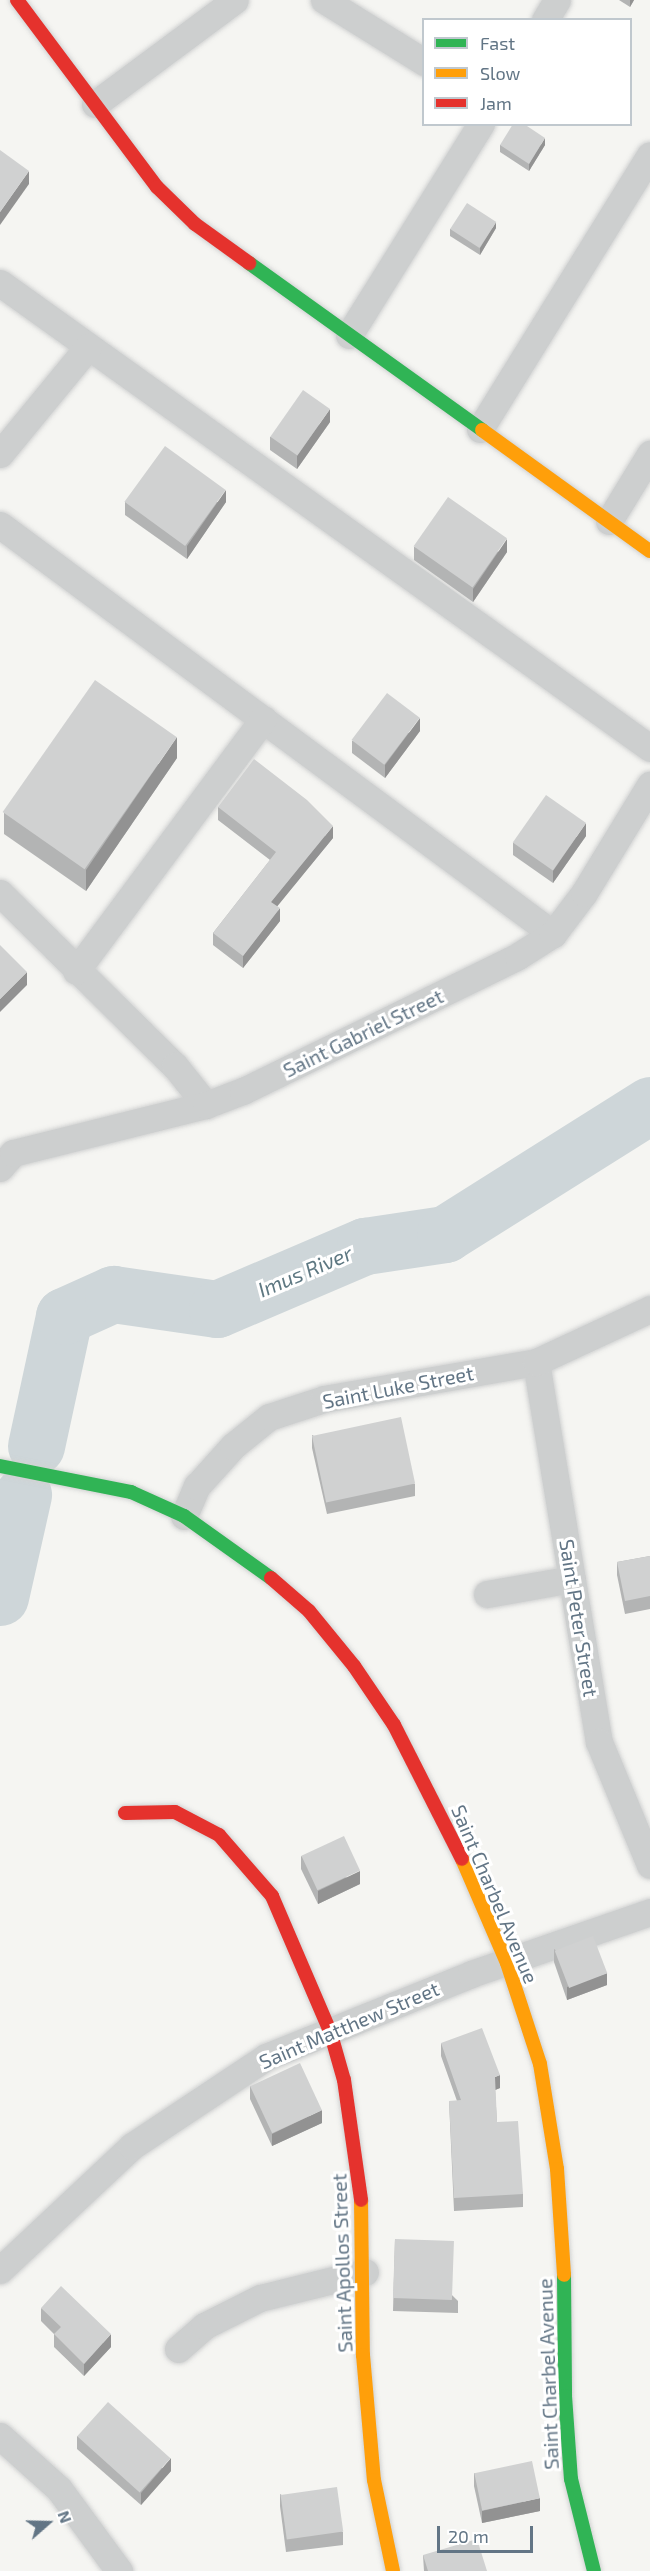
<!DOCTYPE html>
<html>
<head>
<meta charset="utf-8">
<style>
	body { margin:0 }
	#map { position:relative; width:650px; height:2571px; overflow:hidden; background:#f5f5f2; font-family:"Exo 2",sans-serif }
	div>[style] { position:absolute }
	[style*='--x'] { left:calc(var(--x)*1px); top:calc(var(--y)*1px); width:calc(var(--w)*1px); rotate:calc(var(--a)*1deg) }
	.river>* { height:57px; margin:-28.5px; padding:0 28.5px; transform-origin:28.5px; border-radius:28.5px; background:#ced6d9 }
	.roads { filter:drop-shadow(0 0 2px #d1d2d2) drop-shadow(0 0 2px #d1d2d2) }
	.street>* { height:27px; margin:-13.5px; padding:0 13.5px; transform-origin:13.5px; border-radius:13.5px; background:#cdcfcf }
	.fast>* { height:14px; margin:-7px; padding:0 7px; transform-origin:7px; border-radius:7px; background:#30b455 }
	.slow>* { height:14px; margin:-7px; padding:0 7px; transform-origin:7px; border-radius:7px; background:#ff9f0a }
	.jam>* { height:14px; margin:-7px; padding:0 7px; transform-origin:7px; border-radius:7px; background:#e5322d }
	.wall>* { inset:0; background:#b3b4b4 }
	.shaded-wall>* { inset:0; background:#929292 }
	.building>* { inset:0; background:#d0d1d1; transform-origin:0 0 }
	span { translate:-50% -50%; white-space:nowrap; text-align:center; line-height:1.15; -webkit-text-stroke:6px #fff; paint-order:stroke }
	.street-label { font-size:20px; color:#627585 }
	.water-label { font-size:21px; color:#5e7882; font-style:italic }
	.legend { position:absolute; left:422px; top:18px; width:210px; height:108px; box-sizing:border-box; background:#fff; border:2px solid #c0c8ce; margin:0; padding:8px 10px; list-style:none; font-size:18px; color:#627585 }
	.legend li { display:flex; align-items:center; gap:12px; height:30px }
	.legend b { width:30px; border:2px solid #c0c8ce }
	.north { position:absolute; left:18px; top:2493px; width:60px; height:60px; -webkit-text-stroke:4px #fff; paint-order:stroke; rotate:70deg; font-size:16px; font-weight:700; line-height:24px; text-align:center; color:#627585 }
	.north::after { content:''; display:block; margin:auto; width:21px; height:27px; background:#627585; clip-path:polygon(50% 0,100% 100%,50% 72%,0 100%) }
	.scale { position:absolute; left:437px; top:2526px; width:96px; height:27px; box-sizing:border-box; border:3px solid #627585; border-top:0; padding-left:8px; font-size:18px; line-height:21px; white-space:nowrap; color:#627585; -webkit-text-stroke:4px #fff; paint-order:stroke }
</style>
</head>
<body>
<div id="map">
	<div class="river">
		<i style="--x:36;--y:1446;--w:133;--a:-77.8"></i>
		<i style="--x:64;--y:1316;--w:54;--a:-24.2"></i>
		<i style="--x:113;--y:1294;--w:105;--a:8.2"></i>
		<i style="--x:217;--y:1309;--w:161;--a:-23.1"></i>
		<i style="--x:365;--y:1246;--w:81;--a:-8.5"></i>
		<i style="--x:445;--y:1234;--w:242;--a:-32.2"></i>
		<i style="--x:0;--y:1597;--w:105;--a:-77.3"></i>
	</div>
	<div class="roads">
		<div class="street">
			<i style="--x:324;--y:0;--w:118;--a:31.8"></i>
			<i style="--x:545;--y:20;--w:23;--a:-59"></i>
			<i style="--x:95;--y:104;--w:174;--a:-36.6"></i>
			<i style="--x:0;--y:283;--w:799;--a:35.58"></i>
			<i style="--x:349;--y:335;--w:249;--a:-58"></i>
			<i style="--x:480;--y:429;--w:322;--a:-58.2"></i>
			<i style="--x:0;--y:454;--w:139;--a:-50.6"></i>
			<i style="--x:609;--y:521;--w:79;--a:-58.5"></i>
			<i style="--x:0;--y:525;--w:688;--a:36.49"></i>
			<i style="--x:0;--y:893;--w:246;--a:44.7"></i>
			<i style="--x:175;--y:1066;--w:50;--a:51.5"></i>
			<i style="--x:76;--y:971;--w:314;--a:-53.4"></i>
			<i style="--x:0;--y:1168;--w:20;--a:-49"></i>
			<i style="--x:13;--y:1153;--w:199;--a:-14"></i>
			<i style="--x:206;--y:1105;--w:40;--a:-21"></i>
			<i style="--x:243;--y:1091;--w:306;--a:-26.1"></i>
			<i style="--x:518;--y:956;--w:41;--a:-32.2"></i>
			<i style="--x:553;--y:934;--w:51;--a:-52.9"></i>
			<i style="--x:584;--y:893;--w:127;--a:-58.6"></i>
			<i style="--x:536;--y:1362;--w:385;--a:80.6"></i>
			<i style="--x:599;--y:1742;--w:133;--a:67.5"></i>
			<i style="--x:184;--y:1516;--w:33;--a:-67"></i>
			<i style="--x:197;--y:1486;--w:54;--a:-48"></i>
			<i style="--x:233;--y:1446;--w:46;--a:-38.9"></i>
			<i style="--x:269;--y:1417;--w:58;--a:-18.1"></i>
			<i style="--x:324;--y:1399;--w:215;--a:-9.9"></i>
			<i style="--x:536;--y:1362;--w:126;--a:-24.9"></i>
			<i style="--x:487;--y:1594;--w:86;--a:-10"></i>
			<i style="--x:0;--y:2270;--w:181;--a:-43.2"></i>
			<i style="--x:132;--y:2146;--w:161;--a:-33.6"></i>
			<i style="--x:266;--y:2057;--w:221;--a:-22"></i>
			<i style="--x:471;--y:1974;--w:189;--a:-19.1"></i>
			<i style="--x:178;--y:2349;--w:35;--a:-41"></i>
			<i style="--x:204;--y:2326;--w:63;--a:-26.6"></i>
			<i style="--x:260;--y:2298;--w:108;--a:-13.9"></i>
			<i style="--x:0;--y:2436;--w:79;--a:41.9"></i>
			<i style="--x:59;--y:2489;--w:102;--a:53.8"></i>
		</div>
		<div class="fast">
			<i style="--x:249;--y:263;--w:287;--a:35.6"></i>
			<i style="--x:0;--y:1466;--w:134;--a:11.2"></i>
			<i style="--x:131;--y:1492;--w:58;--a:24.4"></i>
			<i style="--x:184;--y:1516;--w:107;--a:35.5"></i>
			<i style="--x:564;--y:2275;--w:121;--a:89.5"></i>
			<i style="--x:565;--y:2396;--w:83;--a:85.9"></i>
			<i style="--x:571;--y:2479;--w:95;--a:76"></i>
		</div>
		<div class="slow">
			<i style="--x:482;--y:430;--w:207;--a:35.8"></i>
			<i style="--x:462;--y:1859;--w:113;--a:66.6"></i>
			<i style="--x:507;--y:1963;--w:106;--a:71.9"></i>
			<i style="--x:540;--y:2064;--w:106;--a:80.8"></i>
			<i style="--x:557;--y:2169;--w:106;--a:86.2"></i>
			<i style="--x:361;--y:2200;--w:155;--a:89.3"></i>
			<i style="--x:363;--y:2355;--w:125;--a:85"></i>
			<i style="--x:374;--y:2480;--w:93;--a:78.2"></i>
		</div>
		<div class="jam">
			<i style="--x:17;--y:0;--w:234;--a:53.2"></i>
			<i style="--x:157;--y:187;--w:53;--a:44.2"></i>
			<i style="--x:195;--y:224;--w:67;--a:35.8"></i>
			<i style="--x:271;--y:1578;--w:50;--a:41"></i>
			<i style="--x:309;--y:1611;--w:71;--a:50.7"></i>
			<i style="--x:354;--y:1666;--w:71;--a:55.9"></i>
			<i style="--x:394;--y:1725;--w:150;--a:63.1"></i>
			<i style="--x:125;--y:1813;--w:50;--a:-1.1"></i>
			<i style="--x:175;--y:1812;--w:50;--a:27.6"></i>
			<i style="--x:219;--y:1835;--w:81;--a:49"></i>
			<i style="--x:272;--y:1896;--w:147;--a:66.8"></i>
			<i style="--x:330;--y:2031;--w:51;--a:74.1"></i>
			<i style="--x:344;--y:2080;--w:121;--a:81.9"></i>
		</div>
	</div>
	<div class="wall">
		<i style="clip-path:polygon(619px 0,634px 0,630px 7px)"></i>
		<i style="clip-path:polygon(500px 145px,545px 145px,529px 171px,500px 152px)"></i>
		<i style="clip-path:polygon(496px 228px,480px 255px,450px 236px,450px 229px)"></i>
		<i style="clip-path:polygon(330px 422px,297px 469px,270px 450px,270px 437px)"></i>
		<i style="clip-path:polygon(125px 502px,226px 502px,187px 559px,125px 515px)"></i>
		<i style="clip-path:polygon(414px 547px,507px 552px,473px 602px,414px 560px)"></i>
		<i style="clip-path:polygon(420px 731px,385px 778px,352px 753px,352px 741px)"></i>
		<i style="clip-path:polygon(177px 758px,86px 891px,4px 834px,4px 813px)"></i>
		<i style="clip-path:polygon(218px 807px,333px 838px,277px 906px,280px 921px,243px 968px,213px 945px,213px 933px,270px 860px,218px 820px)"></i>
		<i style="clip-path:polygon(586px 836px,553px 883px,513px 855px,513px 843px)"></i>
		<i style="clip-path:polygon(312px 1435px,415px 1484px,415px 1496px,327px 1514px,312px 1448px)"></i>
		<i style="clip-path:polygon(650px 1556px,650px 1609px,625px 1614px,617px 1575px,617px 1562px)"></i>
		<i style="clip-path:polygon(301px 1856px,360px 1884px,318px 1904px,301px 1869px)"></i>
		<i style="clip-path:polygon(554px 1949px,607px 1985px,567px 2000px,554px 1962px)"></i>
		<i style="clip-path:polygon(441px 2043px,500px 2088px,495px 2090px,497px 2122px,523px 2194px,523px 2207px,454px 2211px,449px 2101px,457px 2101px,441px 2056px)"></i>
		<i style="clip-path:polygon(250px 2086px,322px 2123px,272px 2146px,250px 2099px)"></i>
		<i style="clip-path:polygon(395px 2239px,458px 2301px,458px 2313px,393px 2311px)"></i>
		<i style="clip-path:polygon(41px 2308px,111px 2347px,84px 2376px,54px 2347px,54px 2334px,41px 2321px)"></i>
		<i style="clip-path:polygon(77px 2436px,171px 2471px,141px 2505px,77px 2449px)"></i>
		<i style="clip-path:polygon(474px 2473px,540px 2511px,482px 2523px,474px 2486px)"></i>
		<i style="clip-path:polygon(280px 2494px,343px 2532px,343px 2545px,286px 2552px,280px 2506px)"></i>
		<i style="clip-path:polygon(423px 2555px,487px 2571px,424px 2571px)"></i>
	</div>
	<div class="shaded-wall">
		<i style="clip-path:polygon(630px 0,634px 0,630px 7px)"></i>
		<i style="clip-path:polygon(545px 138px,545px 145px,529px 171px,529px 164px)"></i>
		<i style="clip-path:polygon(29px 171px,29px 184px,0 225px,0 212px)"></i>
		<i style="clip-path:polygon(496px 222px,496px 228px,480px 255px,480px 248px)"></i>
		<i style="clip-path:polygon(330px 409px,330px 422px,297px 469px,297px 456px)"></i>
		<i style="clip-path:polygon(226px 490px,226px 502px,187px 559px,187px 546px)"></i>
		<i style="clip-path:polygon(507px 539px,507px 552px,473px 602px,473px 589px)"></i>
		<i style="clip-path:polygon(420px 718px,420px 731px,385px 778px,385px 765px)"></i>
		<i style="clip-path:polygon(177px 737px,177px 758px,86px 891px,86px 870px)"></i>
		<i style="clip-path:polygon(586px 823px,586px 836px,553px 883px,553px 871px)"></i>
		<i style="clip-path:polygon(333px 826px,333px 838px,271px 914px,271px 902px)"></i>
		<i style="clip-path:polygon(280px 908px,280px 921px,243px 968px,243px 956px)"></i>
		<i style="clip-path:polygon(27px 972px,27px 985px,0 1012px,0 999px)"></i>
		<i style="clip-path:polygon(360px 1871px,360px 1884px,318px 1904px,318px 1891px)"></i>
		<i style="clip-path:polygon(607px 1973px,607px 1985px,567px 2000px,567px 1987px)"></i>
		<i style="clip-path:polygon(500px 2075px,500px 2088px,495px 2090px,495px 2077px)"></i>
		<i style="clip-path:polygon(322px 2110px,322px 2123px,272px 2146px,272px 2134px)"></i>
		<i style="clip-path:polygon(111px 2334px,111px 2347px,84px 2376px,84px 2364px)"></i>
		<i style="clip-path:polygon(171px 2458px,171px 2471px,141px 2505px,141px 2493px)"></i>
		<i style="clip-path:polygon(540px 2498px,540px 2511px,482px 2523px,482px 2511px)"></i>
	</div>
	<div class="building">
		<i style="clip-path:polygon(513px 124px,524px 124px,545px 138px,529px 164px,500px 145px)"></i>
		<i style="clip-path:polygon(0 150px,29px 171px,0 212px)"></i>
		<i style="left:467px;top:203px;width:35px;height:31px;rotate:33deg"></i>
		<i style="left:303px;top:390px;width:33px;height:57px;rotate:35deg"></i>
		<i style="left:165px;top:446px;width:75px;height:69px;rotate:36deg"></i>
		<i style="left:448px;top:497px;width:72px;height:60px;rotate:35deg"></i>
		<i style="left:95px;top:680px;width:100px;height:161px;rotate:35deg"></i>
		<i style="left:387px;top:693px;width:41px;height:59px;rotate:37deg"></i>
		<i style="clip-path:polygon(254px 759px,307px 800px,333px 826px,271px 902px,280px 908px,243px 956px,213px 933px,276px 852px,218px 807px)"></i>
		<i style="left:546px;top:795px;width:49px;height:58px;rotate:35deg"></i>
		<i style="clip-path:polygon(0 945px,27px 972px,0 999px)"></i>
		<i style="left:401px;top:1417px;width:68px;height:91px;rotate:78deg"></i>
		<i style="clip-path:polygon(650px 1556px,650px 1596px,625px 1601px,617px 1562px)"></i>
		<i style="left:344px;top:1836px;width:38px;height:47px;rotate:65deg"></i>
		<i style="left:593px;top:1936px;width:40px;height:41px;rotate:69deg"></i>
		<i style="clip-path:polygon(482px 2028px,500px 2075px,495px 2077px,497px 2122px,518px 2121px,523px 2194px,454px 2198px,449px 2101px,461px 2100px,441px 2043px)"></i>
		<i style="left:300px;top:2063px;width:52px;height:55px;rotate:65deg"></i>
		<i style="left:395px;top:2239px;width:59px;height:59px;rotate:2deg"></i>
		<i style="clip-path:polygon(61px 2286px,111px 2334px,84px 2364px,54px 2334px,61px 2327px,41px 2308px)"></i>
		<i style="left:108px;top:2402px;width:84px;height:46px;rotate:42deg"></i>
		<i style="left:532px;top:2461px;width:38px;height:59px;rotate:78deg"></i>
		<i style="left:337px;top:2487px;width:45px;height:57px;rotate:82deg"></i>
		<i style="clip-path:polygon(477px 2539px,487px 2571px,428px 2571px,423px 2555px)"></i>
	</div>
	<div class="street-label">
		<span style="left:363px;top:1033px;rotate:-26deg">Saint Gabriel Street</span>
		<span style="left:398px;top:1387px;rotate:-11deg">Saint Luke Street</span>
		<span style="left:579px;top:1618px;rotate:81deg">Saint Peter Street</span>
		<span style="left:495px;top:1894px;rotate:67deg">Saint Charbel Avenue</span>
		<span style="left:349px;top:2025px;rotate:-23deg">Saint Matthew Street</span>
		<span style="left:342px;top:2263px;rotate:-92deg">Saint Apollos Street</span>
		<span style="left:548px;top:2374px;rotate:-92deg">Saint Charbel Avenue</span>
	</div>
	<div class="water-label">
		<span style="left:305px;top:1271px;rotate:-23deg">Imus River</span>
	</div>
	<ul class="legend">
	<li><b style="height:8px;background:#30b455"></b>Fast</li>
	<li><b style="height:8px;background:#ff9f0a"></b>Slow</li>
	<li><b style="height:8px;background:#e5322d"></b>Jam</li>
	</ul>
	<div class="north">N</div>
	<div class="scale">20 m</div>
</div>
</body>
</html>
